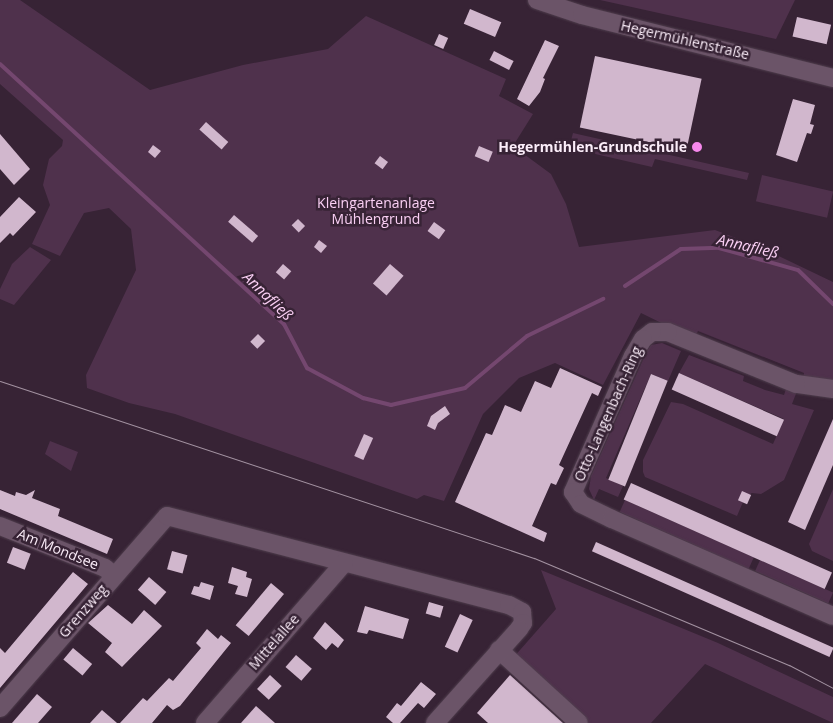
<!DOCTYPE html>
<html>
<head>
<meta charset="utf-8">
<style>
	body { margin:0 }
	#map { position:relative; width:833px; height:723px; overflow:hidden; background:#372335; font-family:"Open Sans",sans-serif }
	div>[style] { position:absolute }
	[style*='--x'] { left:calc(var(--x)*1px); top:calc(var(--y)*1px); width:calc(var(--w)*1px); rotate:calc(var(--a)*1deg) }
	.green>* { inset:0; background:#4f314c; transform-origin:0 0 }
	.stream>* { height:4px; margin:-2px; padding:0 2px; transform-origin:2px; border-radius:2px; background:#74476f }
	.building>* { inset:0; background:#d1b7cd; transform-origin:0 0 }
	.roads { filter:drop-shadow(0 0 1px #4f3e4d) drop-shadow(0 0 1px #4f3e4d) }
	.minor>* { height:18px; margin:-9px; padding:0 9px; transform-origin:9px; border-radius:9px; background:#6b5468 }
	.tram>* { height:1px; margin:-0.5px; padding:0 0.5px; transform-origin:0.5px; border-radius:0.5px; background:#a392a1 }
	.dots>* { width:14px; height:14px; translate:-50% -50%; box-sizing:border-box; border:2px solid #372335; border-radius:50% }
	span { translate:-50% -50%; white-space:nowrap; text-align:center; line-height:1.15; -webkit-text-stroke:5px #372335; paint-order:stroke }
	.street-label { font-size:14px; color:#fbedf9 }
	.poi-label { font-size:14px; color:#fbedf9; font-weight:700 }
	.right { translate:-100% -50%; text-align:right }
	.park-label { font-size:14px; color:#facff4 }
	.water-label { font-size:15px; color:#fbd0f5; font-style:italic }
</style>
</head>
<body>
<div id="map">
	<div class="green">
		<i style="clip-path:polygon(0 0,20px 0,150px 90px,243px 65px,328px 49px,366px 16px,506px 79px,499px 96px,533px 114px,513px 146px,551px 174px,566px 204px,579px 247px,715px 230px,762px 248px,833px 282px,833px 384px,803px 380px,804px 373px,698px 331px,694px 339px,641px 313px,603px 385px,555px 363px,519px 378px,483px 414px,444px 501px,424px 495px,417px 499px,175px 414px,129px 403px,87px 388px,86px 375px,136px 270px,131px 229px,109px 208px,84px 213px,60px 256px,32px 244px,50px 205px,43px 185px,49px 159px,62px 146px,63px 140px,0 84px)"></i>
		<i style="clip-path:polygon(600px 0,795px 0,776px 39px)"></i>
		<i style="clip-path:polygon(573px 133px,749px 173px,747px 180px,655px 159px,652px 167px,569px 148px)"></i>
		<i style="left:762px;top:175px;width:73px;height:27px;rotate:13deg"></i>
		<i style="clip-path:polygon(30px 247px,51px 260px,14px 305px,0 299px,0 289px,12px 264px)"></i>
		<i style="clip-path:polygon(662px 343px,681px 351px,668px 381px,651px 374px,606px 478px,623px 486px,618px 497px,599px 489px,594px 500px,589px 489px,591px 476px,647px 351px,651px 345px)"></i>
		<i style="clip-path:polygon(689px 355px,744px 376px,743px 381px,765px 390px,784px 395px,786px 389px,797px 391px,792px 404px,814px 410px,784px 480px,761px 494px,752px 493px,738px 500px,743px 502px,737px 516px,645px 477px,643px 472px,643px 460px,671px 402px,683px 404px,773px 444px,784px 419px,679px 373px)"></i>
		<i style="clip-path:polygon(50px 441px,78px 452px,71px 471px,45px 454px)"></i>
		<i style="clip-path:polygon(833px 489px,833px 561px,812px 551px,809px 544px)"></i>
		<i style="left:625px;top:500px;width:141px;height:13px;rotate:24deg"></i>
		<i style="left:760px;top:560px;width:80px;height:12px;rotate:24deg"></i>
		<i style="clip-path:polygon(541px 570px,718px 643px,833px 697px,833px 723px,705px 664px,651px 723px,584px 723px,513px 658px,556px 609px)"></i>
	</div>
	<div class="stream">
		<i style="--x:0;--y:64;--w:385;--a:42.5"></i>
		<i style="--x:284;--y:324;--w:50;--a:62.4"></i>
		<i style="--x:307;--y:368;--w:64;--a:28.2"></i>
		<i style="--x:363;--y:398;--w:29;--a:14"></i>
		<i style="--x:391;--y:405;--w:76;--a:-12.9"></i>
		<i style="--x:465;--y:388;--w:81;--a:-40"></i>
		<i style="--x:527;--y:336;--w:85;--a:-26"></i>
		<i style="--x:625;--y:286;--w:67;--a:-33.5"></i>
		<i style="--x:681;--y:249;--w:38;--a:-2"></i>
		<i style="--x:719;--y:248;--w:82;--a:15.6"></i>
		<i style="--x:798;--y:270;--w:49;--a:44.2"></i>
	</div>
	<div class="building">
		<i style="left:470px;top:9px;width:34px;height:16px;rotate:23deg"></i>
		<i style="left:797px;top:17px;width:35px;height:20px;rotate:13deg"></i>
		<i style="left:439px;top:34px;width:10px;height:12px;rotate:24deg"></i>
		<i style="clip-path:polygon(545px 40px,559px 46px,543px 78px,545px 79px,540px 92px,529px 106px,517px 99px)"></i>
		<i style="left:494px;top:51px;width:22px;height:10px;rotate:27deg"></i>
		<i style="left:595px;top:56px;width:109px;height:73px;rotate:12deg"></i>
		<i style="clip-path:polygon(793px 99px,815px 105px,810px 124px,814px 125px,811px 134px,807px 133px,797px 162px,776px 155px)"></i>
		<i style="left:206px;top:122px;width:30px;height:10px;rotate:42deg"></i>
		<i style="clip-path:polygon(0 134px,30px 169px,14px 185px,0 169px)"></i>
		<i style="clip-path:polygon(153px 145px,161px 151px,155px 158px,148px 152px)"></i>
		<i style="left:479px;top:146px;width:15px;height:11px;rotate:23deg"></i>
		<i style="left:380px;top:156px;width:10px;height:9px;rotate:37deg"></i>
		<i style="clip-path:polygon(19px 197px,36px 212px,13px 236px,10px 233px,0 243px,0 217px)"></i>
		<i style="left:234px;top:215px;width:32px;height:9px;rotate:41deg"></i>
		<i style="left:298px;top:219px;width:10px;height:9px;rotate:45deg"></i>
		<i style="left:434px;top:222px;width:14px;height:11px;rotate:36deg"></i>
		<i style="clip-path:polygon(319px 240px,327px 246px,321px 253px,314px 247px)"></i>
		<i style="left:283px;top:264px;width:11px;height:11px;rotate:41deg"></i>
		<i style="left:390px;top:264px;width:18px;height:26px;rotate:41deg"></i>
		<i style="left:258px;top:334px;width:10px;height:11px;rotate:45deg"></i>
		<i style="clip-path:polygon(560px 368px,602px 387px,598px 396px,592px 393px,559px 465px,564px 468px,556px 485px,551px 483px,532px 526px,547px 533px,544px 542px,455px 502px,486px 433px,492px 435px,505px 405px,521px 412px,535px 381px,551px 388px)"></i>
		<i style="left:679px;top:373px;width:115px;height:18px;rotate:24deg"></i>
		<i style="left:651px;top:374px;width:18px;height:114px;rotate:22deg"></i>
		<i style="clip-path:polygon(445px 406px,450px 414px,438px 423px,435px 430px,427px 426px,431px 416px)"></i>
		<i style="clip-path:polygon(833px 419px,833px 465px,805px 530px,788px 522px)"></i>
		<i style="left:364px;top:434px;width:10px;height:24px;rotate:24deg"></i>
		<i style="left:631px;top:483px;width:220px;height:18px;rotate:24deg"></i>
		<i style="clip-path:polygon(0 490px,15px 496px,16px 492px,26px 495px,35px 490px,32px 498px,60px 509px,58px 516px,113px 539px,107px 554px,0 509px)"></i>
		<i style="left:742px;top:491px;width:10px;height:10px;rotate:24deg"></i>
		<i style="left:596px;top:542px;width:260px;height:10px;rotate:24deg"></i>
		<i style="left:13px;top:547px;width:19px;height:17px;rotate:21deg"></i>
		<i style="left:172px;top:551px;width:16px;height:19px;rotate:15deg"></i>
		<i style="clip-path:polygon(232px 567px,247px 572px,246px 577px,252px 579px,247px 597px,235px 594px,238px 586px,228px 583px)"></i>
		<i style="clip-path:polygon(73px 572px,88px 584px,0 688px,0 648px,5px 653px)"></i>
		<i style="left:149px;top:577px;width:23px;height:17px;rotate:41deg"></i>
		<i style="clip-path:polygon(201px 582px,214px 586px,210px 600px,191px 594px,194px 586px,199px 587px)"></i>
		<i style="left:271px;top:583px;width:17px;height:55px;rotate:40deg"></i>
		<i style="left:429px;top:602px;width:15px;height:12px;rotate:16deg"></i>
		<i style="clip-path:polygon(108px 605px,132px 624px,144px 610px,162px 626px,122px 667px,105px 652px,112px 643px,88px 623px)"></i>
		<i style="clip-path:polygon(365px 606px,409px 619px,403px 639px,369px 630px,367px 634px,357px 632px)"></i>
		<i style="left:460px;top:614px;width:14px;height:36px;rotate:25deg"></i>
		<i style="clip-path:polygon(325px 622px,344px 640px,338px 648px,332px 643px,326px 650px,313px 638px)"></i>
		<i style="clip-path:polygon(207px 629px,218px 639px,221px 635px,231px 643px,180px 706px,173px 710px,167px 705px,152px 723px,120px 723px,143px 698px,147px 701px,169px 678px,173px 681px,201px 648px,196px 643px)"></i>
		<i style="left:73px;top:648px;width:25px;height:15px;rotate:40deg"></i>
		<i style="left:296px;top:655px;width:21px;height:16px;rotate:41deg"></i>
		<i style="left:270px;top:675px;width:16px;height:19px;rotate:43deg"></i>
		<i style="clip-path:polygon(510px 675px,563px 723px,488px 723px,477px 713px)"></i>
		<i style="clip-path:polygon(421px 682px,436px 694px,424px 708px,418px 703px,400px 723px,393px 723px,386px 717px,397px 703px,401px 706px)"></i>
		<i style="clip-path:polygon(37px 694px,52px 707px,38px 723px,12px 723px)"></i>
		<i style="clip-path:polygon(256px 706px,275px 723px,241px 723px)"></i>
		<i style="clip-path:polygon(102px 710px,117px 723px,90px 723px)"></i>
	</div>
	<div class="roads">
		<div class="minor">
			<i style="--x:537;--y:0;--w:47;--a:18.4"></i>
			<i style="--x:582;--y:15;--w:259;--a:14.1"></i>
			<i style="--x:833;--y:389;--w:37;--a:-172"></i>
			<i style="--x:796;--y:384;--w:138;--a:-157.9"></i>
			<i style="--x:668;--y:332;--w:16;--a:180"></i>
			<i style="--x:652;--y:332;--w:11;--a:142"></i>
			<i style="--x:643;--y:339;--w:20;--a:120"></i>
			<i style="--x:633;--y:356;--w:149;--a:113.8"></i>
			<i style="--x:573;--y:492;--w:14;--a:56"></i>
			<i style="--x:581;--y:504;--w:34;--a:26"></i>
			<i style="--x:612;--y:519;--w:241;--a:23.7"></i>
			<i style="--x:0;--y:526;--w:113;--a:21.8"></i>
			<i style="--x:105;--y:568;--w:11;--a:38"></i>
			<i style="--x:499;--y:650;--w:108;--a:42.4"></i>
			<i style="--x:0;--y:708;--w:254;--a:-49"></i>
			<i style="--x:167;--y:516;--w:353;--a:14.6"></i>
			<i style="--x:509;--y:605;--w:15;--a:28"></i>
			<i style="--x:522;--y:612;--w:11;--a:85"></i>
			<i style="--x:523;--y:623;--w:7;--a:124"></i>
			<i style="--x:519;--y:629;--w:126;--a:131.8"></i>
			<i style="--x:205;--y:723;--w:212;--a:-49"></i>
		</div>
	</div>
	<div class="tram">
		<i style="--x:0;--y:381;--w:563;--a:18.34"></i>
		<i style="--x:534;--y:558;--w:277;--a:22.8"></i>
		<i style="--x:789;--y:665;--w:50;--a:27.6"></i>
	</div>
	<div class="dots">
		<i style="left:697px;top:147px;background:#f788ec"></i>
	</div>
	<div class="street-label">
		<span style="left:685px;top:40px;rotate:13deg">Hegermühlenstraße</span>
		<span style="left:608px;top:414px;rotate:-66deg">Otto-Langenbach-Ring</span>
		<span style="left:58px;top:549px;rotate:22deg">Am Mondsee</span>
		<span style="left:83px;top:611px;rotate:-49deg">Grenzweg</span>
		<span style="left:274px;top:642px;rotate:-49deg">Mittelallee</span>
	</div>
	<div class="poi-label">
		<span class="right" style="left:687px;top:147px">Hegermühlen-Grundschule</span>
	</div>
	<div class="park-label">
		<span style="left:376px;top:211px">Kleingartenanlage<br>Mühlengrund</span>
	</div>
	<div class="water-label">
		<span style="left:748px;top:246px;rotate:13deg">Annafließ</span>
		<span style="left:268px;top:296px;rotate:44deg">Annafließ</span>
	</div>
</div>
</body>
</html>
